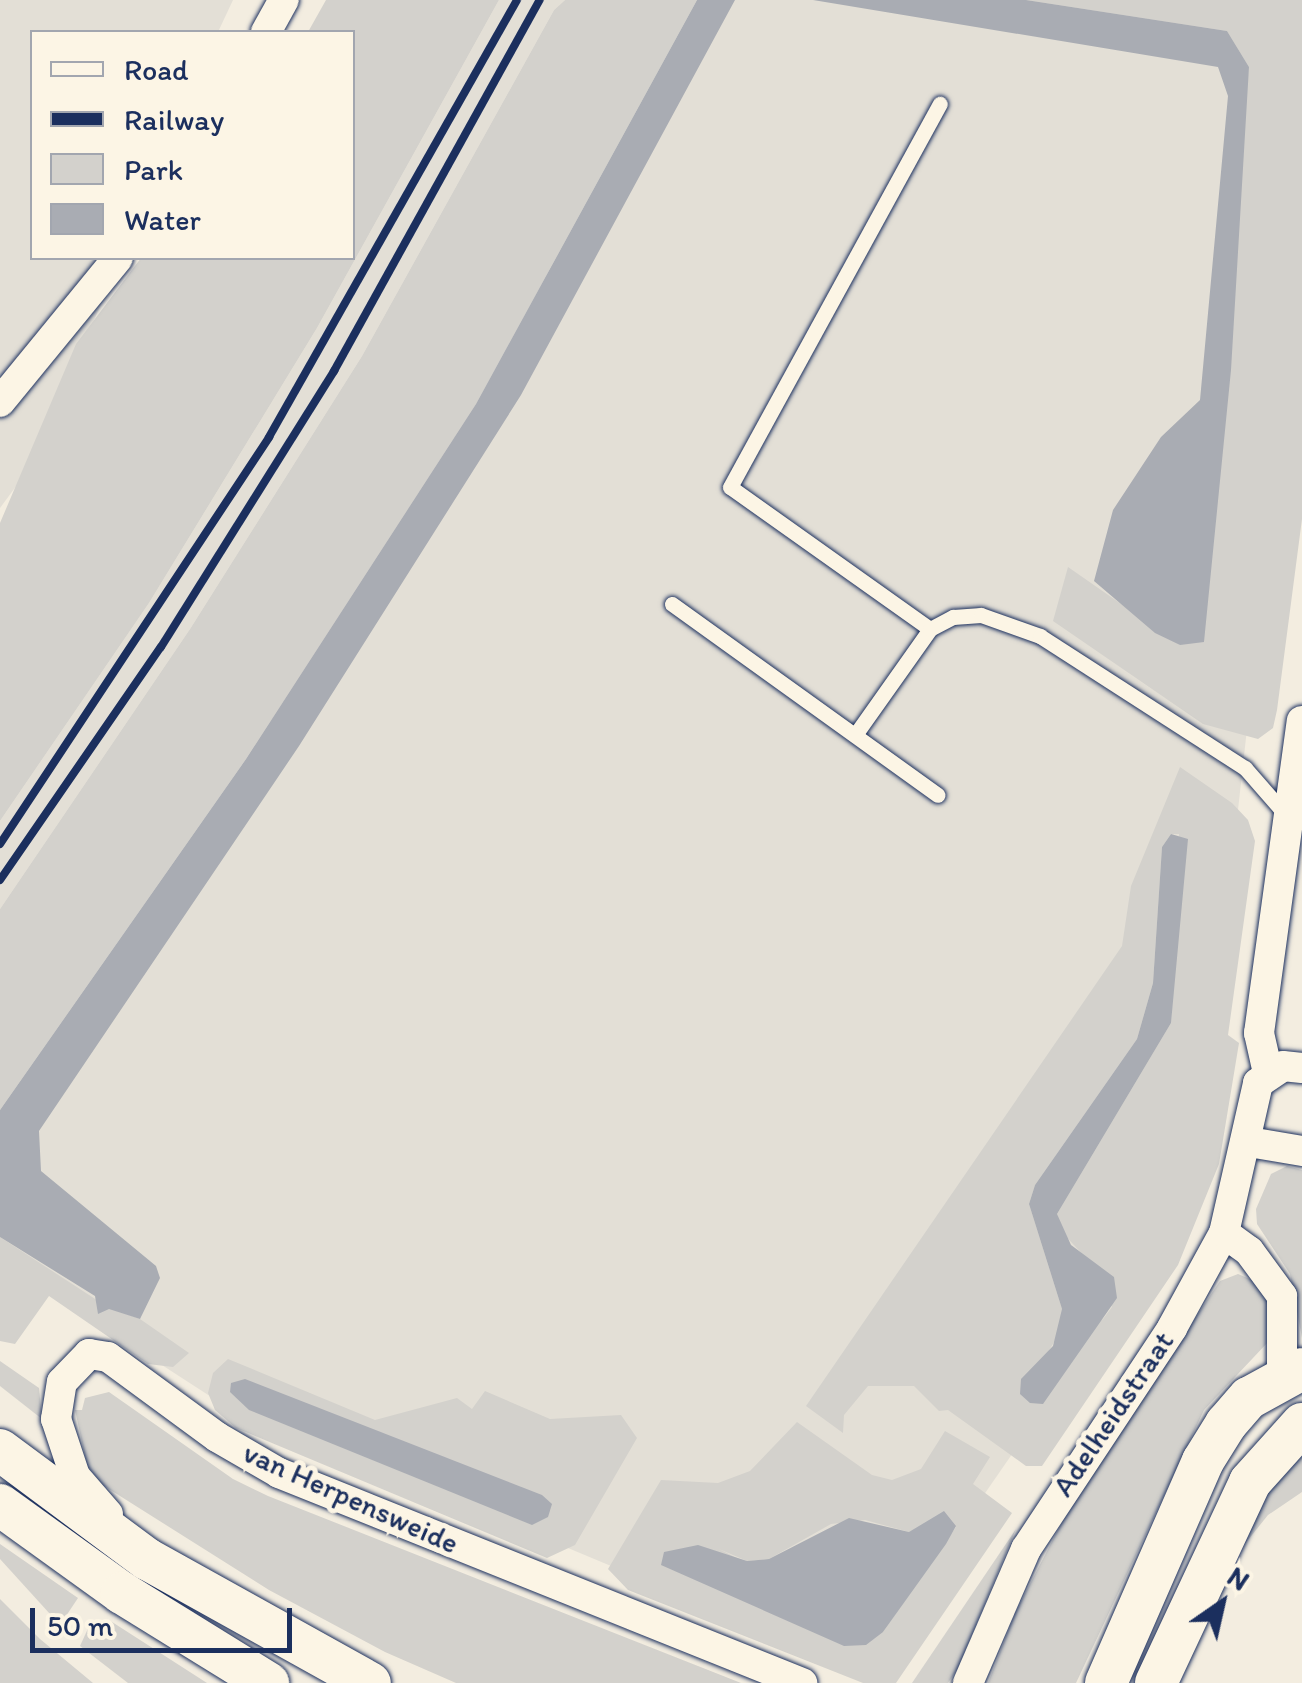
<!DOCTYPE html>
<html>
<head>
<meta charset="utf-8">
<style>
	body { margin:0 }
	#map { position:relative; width:1302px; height:1683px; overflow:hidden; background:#f3ede0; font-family:Itim,sans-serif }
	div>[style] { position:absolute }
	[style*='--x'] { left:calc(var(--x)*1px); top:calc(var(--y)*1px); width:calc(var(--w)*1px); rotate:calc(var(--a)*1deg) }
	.built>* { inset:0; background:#e3dfd6 }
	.green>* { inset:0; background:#d3d1cc }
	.water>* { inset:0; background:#a9acb3 }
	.roads { filter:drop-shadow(0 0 2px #1b2f5e) drop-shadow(0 0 2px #1b2f5e) }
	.service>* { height:15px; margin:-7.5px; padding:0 7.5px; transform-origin:7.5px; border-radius:7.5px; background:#fcf5e5 }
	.minor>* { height:30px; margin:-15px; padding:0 15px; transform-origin:15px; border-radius:15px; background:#fcf5e5 }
	.secondary>* { height:42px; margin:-21px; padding:0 21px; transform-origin:21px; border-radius:21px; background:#fcf5e5 }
	.rail>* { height:8px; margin:-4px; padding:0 4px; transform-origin:4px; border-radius:4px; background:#1b2f5e }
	span { translate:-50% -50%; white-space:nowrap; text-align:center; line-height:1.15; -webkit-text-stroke:10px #fcf5e5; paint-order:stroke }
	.street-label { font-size:30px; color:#1b2f5e }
	.legend { position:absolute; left:30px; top:30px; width:325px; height:230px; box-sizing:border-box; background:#fcf5e5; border:2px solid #a2a6af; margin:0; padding:12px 18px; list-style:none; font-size:30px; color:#1b2f5e }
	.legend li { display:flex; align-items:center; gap:20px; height:50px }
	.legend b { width:50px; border:2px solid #a2a6af }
	.north { position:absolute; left:1172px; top:1553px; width:100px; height:100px; -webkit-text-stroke:8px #fcf5e5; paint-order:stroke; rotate:34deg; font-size:28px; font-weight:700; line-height:40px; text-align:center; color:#1b2f5e }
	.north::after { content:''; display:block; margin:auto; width:35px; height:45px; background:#1b2f5e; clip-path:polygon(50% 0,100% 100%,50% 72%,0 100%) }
	.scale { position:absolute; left:30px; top:1608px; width:262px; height:45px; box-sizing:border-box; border:5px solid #1b2f5e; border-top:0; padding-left:12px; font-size:30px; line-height:35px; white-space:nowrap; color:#1b2f5e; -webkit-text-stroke:8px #fcf5e5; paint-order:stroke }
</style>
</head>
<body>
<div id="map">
	<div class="built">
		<i style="clip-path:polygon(0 0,233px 0,218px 32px,32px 32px,32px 258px,121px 258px,31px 466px,0 508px)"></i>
		<i style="clip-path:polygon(499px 0,565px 0,554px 10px,362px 356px,190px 629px,0 909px,0 821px,149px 603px,317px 328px)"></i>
		<i style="clip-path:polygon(717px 0,1229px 0,1302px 236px,1214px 1025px,1143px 1265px,862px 1671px,219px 1402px,0 1260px,0 1156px)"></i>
	</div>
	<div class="green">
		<i style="clip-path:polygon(326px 0,499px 0,317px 328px,149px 603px,0 821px,0 523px,76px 344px,141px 258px,352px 258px,352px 32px,308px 32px)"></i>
		<i style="clip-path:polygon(565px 0,697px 0,476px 404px,246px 759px,0 1110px,0 909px,190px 629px,362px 356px,554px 10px)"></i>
		<i style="clip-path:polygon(1026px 0,1302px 0,1302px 519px,1277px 710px,1273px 728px,1258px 739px,1203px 724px,1053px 621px,1068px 567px,1180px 645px,1249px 67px,1227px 31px)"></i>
		<i style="clip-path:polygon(evenodd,1180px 767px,1232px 803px,1248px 820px,1255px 841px,1228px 1035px,1239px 1043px,1219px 1164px,1178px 1265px,1042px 1466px,1026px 1466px,948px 1410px,939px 1411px,914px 1386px,868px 1386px,844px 1415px,843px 1433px,806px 1406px,1122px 946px,1131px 886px,1180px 767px,1171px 834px,1179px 834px,1171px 1023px,1057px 1214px,1059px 1229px,1087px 1259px,1112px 1307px,1103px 1319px,1021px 1379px,1040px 1366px,1061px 1330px,1062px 1309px,1029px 1204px,1035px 1185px,1137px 1039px,1153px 983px,1162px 847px,1171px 834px)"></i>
		<i style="clip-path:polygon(1287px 1166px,1302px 1170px,1302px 1338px,1290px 1274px,1257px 1224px,1256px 1209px,1271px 1174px)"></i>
		<i style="clip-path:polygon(0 1237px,109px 1308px,140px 1319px,189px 1353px,173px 1367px,148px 1364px,49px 1296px,15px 1344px,0 1341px)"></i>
		<i style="clip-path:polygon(1238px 1274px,1252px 1280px,1270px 1305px,1269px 1341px,1204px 1410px,1076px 1683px,988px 1683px,1016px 1611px,1073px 1501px,1220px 1281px)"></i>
		<i style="clip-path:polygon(228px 1359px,375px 1420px,457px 1398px,472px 1409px,485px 1391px,550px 1419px,621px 1415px,637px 1438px,575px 1545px,547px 1558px,236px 1428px,215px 1410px,208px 1393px,213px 1373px)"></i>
		<i style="clip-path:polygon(0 1361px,39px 1388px,42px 1419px,0 1386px)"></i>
		<i style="clip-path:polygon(109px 1392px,233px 1479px,268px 1496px,741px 1683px,456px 1683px,385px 1652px,269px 1590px,101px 1484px,87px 1465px,75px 1410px,82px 1410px,85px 1398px)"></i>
		<i style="clip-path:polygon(evenodd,797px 1422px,872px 1475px,892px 1480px,921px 1469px,945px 1431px,990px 1457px,973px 1484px,1012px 1513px,896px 1683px,863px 1683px,628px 1590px,608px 1569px,661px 1480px,718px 1483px,750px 1471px,797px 1422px,865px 1520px,909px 1532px,923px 1526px,956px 1527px,883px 1632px,719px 1549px,747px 1561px,769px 1559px,831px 1524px,865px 1520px)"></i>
		<i style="clip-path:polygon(1302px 1439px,1302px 1492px,1268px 1515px,1232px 1560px,1270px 1478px)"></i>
		<i style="clip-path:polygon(1016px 1529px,958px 1668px,948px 1683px,912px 1683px)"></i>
		<i style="clip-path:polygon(0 1544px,78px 1598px,60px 1625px,0 1559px)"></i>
		<i style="clip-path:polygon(0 1599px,40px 1639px,93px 1683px,0 1683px)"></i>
		<i style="clip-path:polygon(109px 1620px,207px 1683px,128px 1683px,80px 1646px,91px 1622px)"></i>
	</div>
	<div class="water">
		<i style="clip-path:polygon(697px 0,735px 0,521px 395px,299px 746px,39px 1131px,41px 1171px,156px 1266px,160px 1278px,140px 1319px,109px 1309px,98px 1314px,95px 1296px,0 1237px,0 1110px,246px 759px,476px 404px)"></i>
		<i style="clip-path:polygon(813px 0,1026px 0,1227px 31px,1249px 67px,1231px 370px,1204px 642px,1180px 645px,1155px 633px,1094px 581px,1113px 510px,1161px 437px,1200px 400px,1228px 96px,1218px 67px)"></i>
		<i style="clip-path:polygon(1171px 834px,1188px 839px,1171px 1023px,1057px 1214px,1071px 1245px,1114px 1277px,1117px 1298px,1043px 1404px,1030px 1403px,1020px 1394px,1021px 1379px,1053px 1346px,1062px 1309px,1029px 1204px,1035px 1185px,1137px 1039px,1153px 983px,1162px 847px)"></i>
		<i style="clip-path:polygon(245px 1379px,542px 1495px,552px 1504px,548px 1517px,532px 1525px,249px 1410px,230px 1392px,231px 1383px)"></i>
		<i style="clip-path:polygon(944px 1511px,956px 1526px,946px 1544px,883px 1632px,866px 1645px,844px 1646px,661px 1565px,664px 1552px,698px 1545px,747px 1561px,769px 1559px,849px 1518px,909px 1532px)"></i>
	</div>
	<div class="roads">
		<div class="service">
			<i style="--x:672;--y:604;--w:327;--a:35.7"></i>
			<i style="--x:930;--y:629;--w:245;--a:-144.6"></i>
			<i style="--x:730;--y:487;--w:437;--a:-61.3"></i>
			<i style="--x:855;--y:735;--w:130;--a:-54.7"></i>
			<i style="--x:930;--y:629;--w:26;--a:-28"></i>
			<i style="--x:953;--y:617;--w:28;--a:-4"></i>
			<i style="--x:981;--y:615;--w:63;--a:19.6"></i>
			<i style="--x:1040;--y:636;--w:244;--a:32.8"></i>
			<i style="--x:1245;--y:768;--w:62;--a:48.9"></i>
		</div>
		<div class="minor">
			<i style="--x:266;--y:32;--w:37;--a:-61"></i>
			<i style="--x:0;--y:402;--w:186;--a:-50.7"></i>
			<i style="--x:1268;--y:1073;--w:41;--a:-102.7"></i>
			<i style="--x:1259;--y:1033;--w:315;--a:-82.2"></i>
			<i style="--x:1249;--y:1142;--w:54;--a:9.6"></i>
			<i style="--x:1224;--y:1233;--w:31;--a:36"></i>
			<i style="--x:1249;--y:1251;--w:56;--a:53.7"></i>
			<i style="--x:1282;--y:1296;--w:81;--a:90"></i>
			<i style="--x:108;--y:1514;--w:50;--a:-131"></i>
			<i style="--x:75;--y:1476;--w:60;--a:-108.4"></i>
			<i style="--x:56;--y:1419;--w:37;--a:-81"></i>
			<i style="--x:62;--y:1382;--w:39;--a:-46"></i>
			<i style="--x:89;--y:1354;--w:19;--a:9"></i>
			<i style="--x:108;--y:1357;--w:135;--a:36.3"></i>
			<i style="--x:217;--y:1437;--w:72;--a:30.1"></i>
			<i style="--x:279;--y:1473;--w:564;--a:21.88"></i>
			<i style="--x:968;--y:1683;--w:146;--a:-66.6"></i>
			<i style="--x:1026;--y:1549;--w:265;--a:-56.5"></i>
			<i style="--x:1172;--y:1328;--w:108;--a:-61.3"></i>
			<i style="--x:1224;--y:1233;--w:154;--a:-77.2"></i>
			<i style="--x:1258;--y:1083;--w:30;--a:-34"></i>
			<i style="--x:1283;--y:1066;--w:19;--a:6"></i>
		</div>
		<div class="secondary">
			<i style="--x:0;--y:1450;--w:183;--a:36.6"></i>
			<i style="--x:147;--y:1559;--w:255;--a:29.1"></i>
			<i style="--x:0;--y:1505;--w:150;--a:35.8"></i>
			<i style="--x:122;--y:1593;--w:172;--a:31.7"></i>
			<i style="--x:1106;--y:1683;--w:242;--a:-66.4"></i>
			<i style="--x:1203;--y:1461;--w:44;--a:-58.1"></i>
			<i style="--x:1226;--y:1424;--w:35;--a:-49"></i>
			<i style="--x:1249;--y:1398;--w:60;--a:-28.7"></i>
			<i style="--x:1156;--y:1683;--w:222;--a:-64.9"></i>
			<i style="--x:1250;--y:1482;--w:78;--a:-48.1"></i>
		</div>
	</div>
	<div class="rail">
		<i style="--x:0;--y:844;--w:488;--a:-56.5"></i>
		<i style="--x:269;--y:437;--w:502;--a:-60.42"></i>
		<i style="--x:0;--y:880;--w:283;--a:-55.4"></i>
		<i style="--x:161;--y:647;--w:326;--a:-57.9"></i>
		<i style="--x:334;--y:371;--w:424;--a:-61"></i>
	</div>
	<div class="street-label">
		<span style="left:1113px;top:1414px;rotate:-56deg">Adelheidstraat</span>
		<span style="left:351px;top:1498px;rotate:24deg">van Herpensweide</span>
	</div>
	<ul class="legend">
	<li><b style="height:12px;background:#fcf5e5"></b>Road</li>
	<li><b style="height:12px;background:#1b2f5e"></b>Railway</li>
	<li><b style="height:28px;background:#d3d1cc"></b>Park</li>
	<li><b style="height:28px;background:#a9acb3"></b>Water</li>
	</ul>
	<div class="north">N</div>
	<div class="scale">50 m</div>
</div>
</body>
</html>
